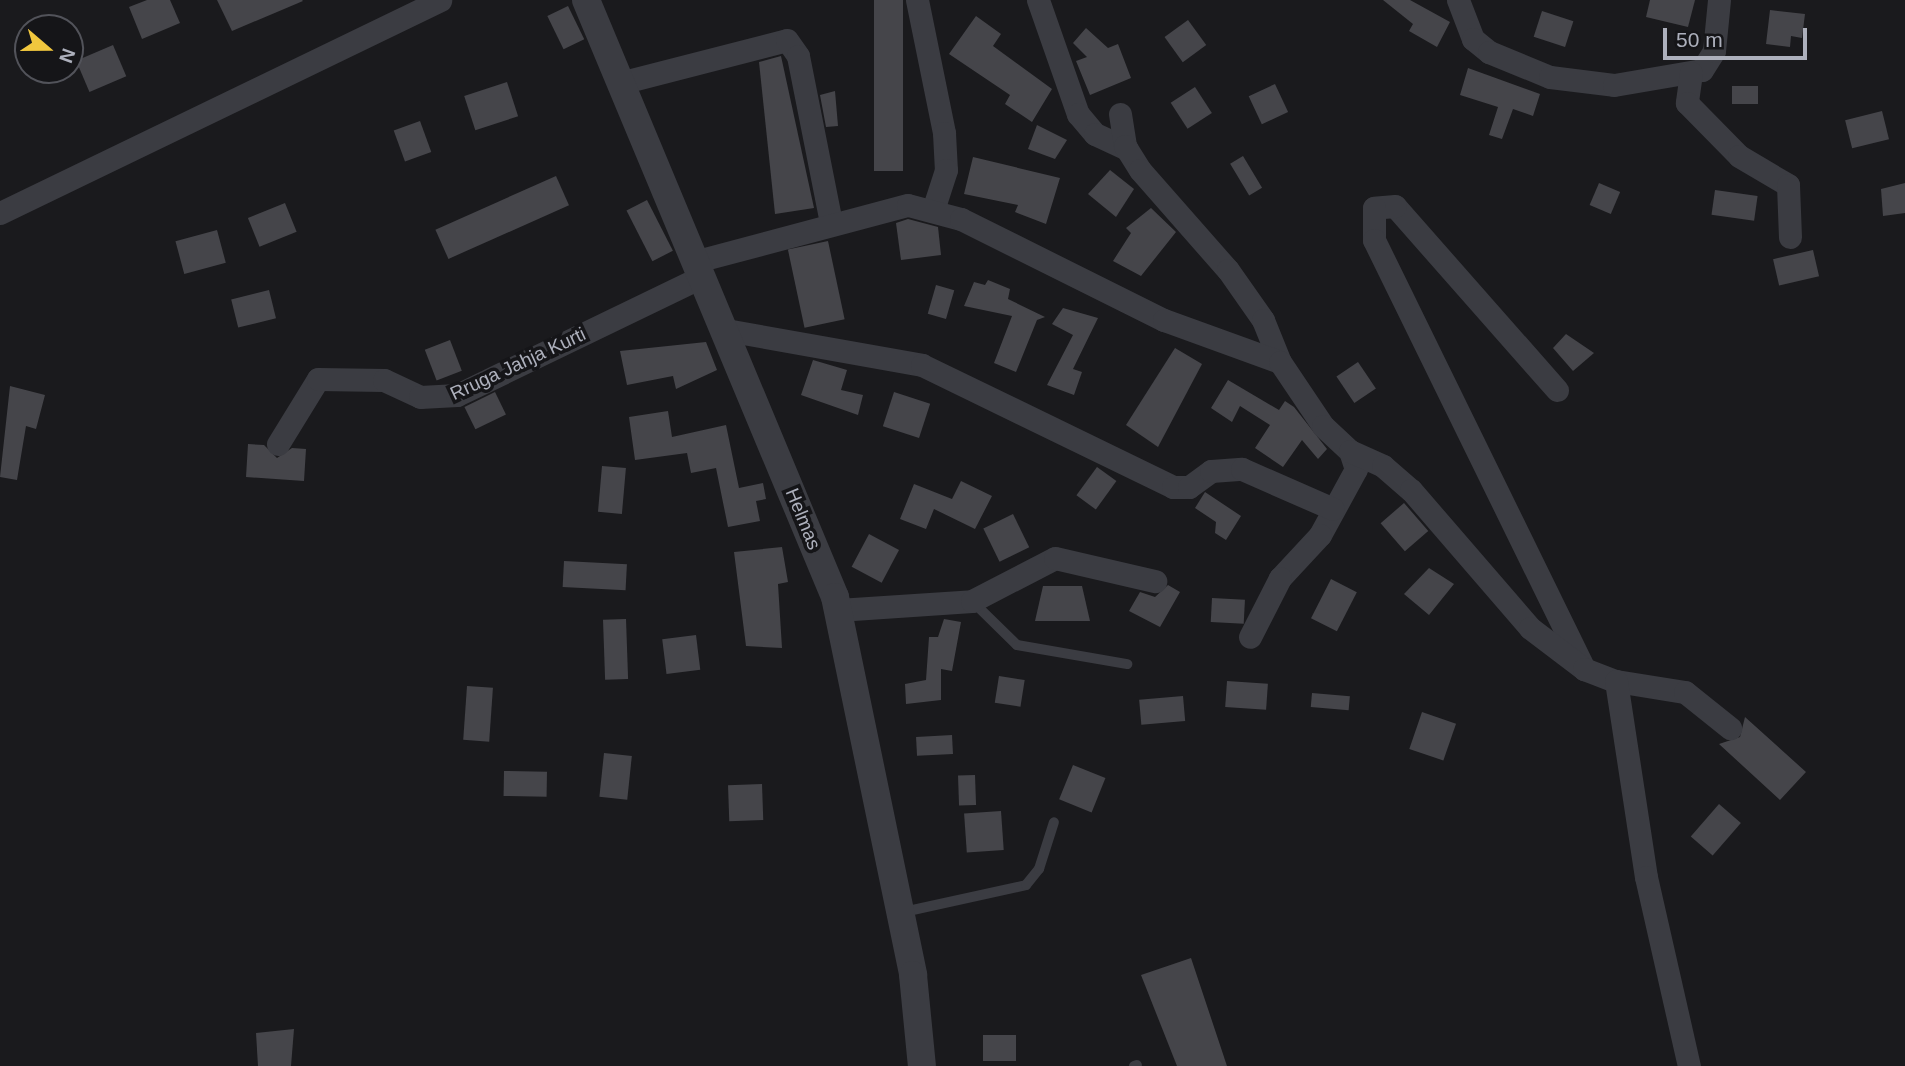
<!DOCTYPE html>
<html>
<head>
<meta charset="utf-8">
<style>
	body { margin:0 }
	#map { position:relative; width:1905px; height:1066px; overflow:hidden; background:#1a1a1d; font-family:Arial,sans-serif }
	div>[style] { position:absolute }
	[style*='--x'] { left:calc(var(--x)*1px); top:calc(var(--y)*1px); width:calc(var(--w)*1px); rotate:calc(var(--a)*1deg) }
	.building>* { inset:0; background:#45454a; transform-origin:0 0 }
	.service>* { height:10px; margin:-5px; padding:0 5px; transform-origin:5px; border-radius:5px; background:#3b3c42 }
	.minor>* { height:23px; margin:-11.5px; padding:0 11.5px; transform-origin:11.5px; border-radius:11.5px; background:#3b3c42 }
	.tertiary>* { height:28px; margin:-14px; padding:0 14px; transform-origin:14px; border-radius:14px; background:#3b3c42 }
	span { translate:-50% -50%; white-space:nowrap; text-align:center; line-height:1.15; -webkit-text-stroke:7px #151518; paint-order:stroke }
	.street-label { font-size:19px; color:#adb0bc }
	.north { position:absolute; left:14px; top:14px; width:70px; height:70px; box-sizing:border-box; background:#151518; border:2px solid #52535a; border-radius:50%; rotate:110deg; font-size:19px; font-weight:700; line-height:28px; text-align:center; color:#adb0bc }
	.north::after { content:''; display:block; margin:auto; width:24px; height:32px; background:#f1c73e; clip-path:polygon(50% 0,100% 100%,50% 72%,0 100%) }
	.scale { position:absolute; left:1663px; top:28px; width:144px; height:32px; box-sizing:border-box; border:4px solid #adb0bc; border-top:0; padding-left:9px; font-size:21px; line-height:24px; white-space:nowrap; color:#adb0bc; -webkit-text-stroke:5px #151518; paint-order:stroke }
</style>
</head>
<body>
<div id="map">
	<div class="building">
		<i style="clip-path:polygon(147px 0,170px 0,180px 23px,142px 39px,129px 7px)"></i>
		<i style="clip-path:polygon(217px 0,302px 0,303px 1px,232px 31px)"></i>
		<i style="left:874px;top:0;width:29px;height:171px"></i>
		<i style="clip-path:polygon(1383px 0,1410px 0,1450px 22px,1437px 47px,1409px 31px,1413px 24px)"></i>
		<i style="clip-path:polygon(1650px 0,1695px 0,1688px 27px,1646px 17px)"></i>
		<i style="left:568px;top:6px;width:37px;height:23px;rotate:64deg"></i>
		<i style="clip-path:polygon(1770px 10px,1805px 14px,1802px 38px,1791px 36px,1790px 47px,1766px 44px)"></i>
		<i style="left:1542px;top:11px;width:33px;height:27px;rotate:18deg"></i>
		<i style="clip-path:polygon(976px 16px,1001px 34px,993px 46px,1052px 89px,1032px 122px,1005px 104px,1010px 95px,949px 54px)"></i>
		<i style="left:1188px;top:20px;width:31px;height:29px;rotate:54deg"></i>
		<i style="clip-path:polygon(1086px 28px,1108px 48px,1118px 44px,1131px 78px,1090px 95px,1076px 61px,1087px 57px,1073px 43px)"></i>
		<i style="left:113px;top:45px;width:34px;height:40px;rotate:67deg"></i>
		<i style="clip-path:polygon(781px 56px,814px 208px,775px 214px,759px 62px)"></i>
		<i style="clip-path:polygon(1468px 68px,1540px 94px,1533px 116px,1513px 109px,1502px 139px,1489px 135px,1498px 107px,1460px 95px)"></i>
		<i style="left:507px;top:82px;width:36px;height:45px;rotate:72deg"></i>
		<i style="left:1275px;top:84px;width:31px;height:29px;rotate:65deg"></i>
		<i style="left:1758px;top:86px;width:18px;height:26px;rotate:90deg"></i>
		<i style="left:1195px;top:87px;width:31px;height:29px;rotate:57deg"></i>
		<i style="clip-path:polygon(835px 91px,838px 126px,826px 127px,820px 95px)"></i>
		<i style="left:1882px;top:111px;width:29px;height:38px;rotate:76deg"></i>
		<i style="left:420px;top:121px;width:33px;height:28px;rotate:70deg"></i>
		<i style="clip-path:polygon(1037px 125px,1067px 140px,1055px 159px,1028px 149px)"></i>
		<i style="left:1243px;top:156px;width:37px;height:15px;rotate:59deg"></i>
		<i style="clip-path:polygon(973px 157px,1060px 178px,1046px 224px,1015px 212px,1018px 205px,964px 194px)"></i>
		<i style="clip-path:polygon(1110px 170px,1134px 189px,1116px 217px,1088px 194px)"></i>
		<i style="left:556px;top:176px;width:32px;height:132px;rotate:66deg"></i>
		<i style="left:1599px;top:183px;width:23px;height:24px;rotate:23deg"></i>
		<i style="clip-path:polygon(1905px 183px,1905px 213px,1883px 216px,1881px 189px)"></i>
		<i style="left:1715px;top:190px;width:43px;height:25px;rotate:8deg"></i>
		<i style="left:647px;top:200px;width:57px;height:23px;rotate:63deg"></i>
		<i style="left:285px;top:203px;width:31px;height:40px;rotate:68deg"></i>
		<i style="clip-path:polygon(1151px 208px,1176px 232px,1141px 276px,1113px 261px,1131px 233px,1126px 228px)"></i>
		<i style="clip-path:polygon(908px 219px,938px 227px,941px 255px,901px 260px,896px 223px)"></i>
		<i style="left:217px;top:230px;width:34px;height:43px;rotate:75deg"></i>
		<i style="left:828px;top:241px;width:80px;height:41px;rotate:78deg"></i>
		<i style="left:1813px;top:250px;width:27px;height:41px;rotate:77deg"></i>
		<i style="clip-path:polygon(988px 280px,1010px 289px,1008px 299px,1045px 317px,1037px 320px,1016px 372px,994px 363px,1012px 316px,964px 306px,974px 282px,985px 285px)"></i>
		<i style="left:936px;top:285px;width:19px;height:30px;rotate:16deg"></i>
		<i style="left:269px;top:290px;width:29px;height:39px;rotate:76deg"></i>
		<i style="clip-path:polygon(1063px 308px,1098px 318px,1073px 369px,1082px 372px,1074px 395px,1047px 385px,1073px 335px,1052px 324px)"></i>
		<i style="clip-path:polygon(1566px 334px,1594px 353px,1573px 371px,1553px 348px)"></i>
		<i style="left:450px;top:340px;width:33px;height:27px;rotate:69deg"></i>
		<i style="clip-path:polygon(706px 342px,717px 370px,676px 389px,673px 376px,627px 385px,620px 351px)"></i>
		<i style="clip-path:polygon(1175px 348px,1202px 364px,1158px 447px,1126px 425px)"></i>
		<i style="clip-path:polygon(813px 360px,847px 370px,841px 390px,863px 395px,858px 415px,801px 395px)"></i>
		<i style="left:1358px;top:362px;width:32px;height:26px;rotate:56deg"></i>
		<i style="clip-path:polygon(1228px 380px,1279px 410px,1285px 401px,1294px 407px,1327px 449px,1318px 459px,1302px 440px,1283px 467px,1255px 448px,1270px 425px,1240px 406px,1232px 422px,1211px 408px)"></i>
		<i style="clip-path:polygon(10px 386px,45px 395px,36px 429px,26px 426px,17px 480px,0 477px)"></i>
		<i style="left:495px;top:392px;width:25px;height:34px;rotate:64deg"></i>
		<i style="left:894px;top:392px;width:38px;height:36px;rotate:18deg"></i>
		<i style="clip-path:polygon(668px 411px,672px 437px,726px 425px,739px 488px,763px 483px,766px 499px,756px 501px,760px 521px,728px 527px,716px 468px,691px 473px,687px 453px,635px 460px,629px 417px)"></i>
		<i style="clip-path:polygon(248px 444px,264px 445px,277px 458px,292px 448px,306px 449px,304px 481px,246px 477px)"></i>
		<i style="left:602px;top:466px;width:24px;height:46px;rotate:5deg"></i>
		<i style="left:1097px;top:467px;width:24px;height:35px;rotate:36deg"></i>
		<i style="clip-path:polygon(961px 481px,992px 496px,975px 529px,934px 509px,926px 529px,900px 519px,914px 484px,952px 499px)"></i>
		<i style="clip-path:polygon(1205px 492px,1241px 516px,1226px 540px,1215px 533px,1216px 522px,1195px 508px)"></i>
		<i style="left:1404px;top:503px;width:37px;height:31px;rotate:49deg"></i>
		<i style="left:1013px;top:514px;width:37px;height:33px;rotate:64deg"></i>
		<i style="left:869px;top:534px;width:34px;height:37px;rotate:28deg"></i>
		<i style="clip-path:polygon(782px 547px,788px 582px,778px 584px,782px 648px,746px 646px,734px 552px)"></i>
		<i style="left:564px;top:561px;width:63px;height:26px;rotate:3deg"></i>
		<i style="clip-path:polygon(1429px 568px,1454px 584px,1429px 615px,1404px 594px)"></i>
		<i style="left:1331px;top:579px;width:29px;height:44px;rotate:27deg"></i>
		<i style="clip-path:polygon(1168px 585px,1180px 592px,1160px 627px,1129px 611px,1140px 592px,1155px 597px)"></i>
		<i style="clip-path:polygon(1043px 586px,1082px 586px,1090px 621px,1035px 621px)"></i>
		<i style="left:1212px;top:598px;width:33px;height:24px;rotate:3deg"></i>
		<i style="left:626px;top:619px;width:60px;height:23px;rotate:88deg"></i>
		<i style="clip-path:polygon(944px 619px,961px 622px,952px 671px,941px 669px,941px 700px,906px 704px,905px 684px,926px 680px,929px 637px,938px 637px)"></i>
		<i style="left:696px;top:635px;width:35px;height:34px;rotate:83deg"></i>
		<i style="left:999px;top:676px;width:26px;height:27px;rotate:9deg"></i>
		<i style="left:1227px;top:681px;width:41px;height:26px;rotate:4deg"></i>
		<i style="left:467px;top:686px;width:26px;height:54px;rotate:4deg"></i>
		<i style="left:1312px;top:693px;width:38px;height:14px;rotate:5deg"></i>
		<i style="left:1183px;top:696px;width:25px;height:44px;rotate:85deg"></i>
		<i style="left:1422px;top:712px;width:36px;height:39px;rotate:19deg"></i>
		<i style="clip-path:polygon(1745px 717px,1806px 772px,1780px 800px,1719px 744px,1740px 737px)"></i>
		<i style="left:952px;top:735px;width:19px;height:36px;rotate:87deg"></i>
		<i style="left:604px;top:753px;width:28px;height:44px;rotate:6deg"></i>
		<i style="left:1073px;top:765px;width:35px;height:37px;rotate:22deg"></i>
		<i style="left:504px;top:771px;width:43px;height:25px;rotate:1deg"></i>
		<i style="left:975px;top:775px;width:30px;height:17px;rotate:88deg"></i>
		<i style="left:762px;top:784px;width:36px;height:34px;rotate:88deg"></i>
		<i style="left:1719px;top:804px;width:29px;height:43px;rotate:41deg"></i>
		<i style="left:1001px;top:811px;width:39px;height:37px;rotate:86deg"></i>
		<i style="clip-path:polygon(1191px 958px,1227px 1066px,1177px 1066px,1141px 975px)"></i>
		<i style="clip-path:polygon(294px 1029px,291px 1066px,258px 1066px,256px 1033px)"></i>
		<i style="left:983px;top:1035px;width:33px;height:26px"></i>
	</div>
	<div class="service">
		<i style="--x:972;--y:601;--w:63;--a:44.4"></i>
		<i style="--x:1017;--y:645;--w:112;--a:9.8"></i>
		<i style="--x:899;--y:913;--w:130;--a:-12.4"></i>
		<i style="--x:1026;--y:885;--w:21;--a:-51"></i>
		<i style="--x:1039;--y:869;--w:49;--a:-72.3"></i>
		<i style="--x:1134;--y:1066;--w:3;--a:-18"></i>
	</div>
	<div class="minor">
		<i style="--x:917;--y:0;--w:136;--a:78.5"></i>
		<i style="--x:944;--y:133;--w:37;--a:87"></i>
		<i style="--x:946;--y:170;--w:42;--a:108"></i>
		<i style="--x:1038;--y:0;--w:121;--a:70.7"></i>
		<i style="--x:1078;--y:114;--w:26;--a:50"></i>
		<i style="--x:1095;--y:134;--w:35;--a:25"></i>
		<i style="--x:1458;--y:0;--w:42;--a:69"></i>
		<i style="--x:1473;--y:39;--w:21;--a:39"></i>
		<i style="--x:1489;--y:52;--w:66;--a:22.3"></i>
		<i style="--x:1550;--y:77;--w:64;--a:7.1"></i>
		<i style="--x:1614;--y:85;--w:89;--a:-9.7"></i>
		<i style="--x:1702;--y:70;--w:22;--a:-58"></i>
		<i style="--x:1714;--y:51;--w:51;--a:-84.4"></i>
		<i style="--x:1691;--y:73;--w:30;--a:98"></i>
		<i style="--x:1687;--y:103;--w:74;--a:45.5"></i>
		<i style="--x:1739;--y:156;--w:57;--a:30.6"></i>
		<i style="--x:1788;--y:185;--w:52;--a:87.8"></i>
		<i style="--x:620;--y:83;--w:172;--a:-14.4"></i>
		<i style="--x:787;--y:40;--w:19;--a:55"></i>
		<i style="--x:798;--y:56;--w:169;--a:78.8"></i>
		<i style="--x:1120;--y:114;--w:32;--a:81"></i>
		<i style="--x:1125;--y:146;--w:28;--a:58"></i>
		<i style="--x:1140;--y:170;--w:133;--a:48.7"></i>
		<i style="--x:1228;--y:270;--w:61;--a:55"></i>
		<i style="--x:1263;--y:320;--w:45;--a:68"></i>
		<i style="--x:0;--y:213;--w:489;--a:-25.8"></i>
		<i style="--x:697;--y:261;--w:218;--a:-14.9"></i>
		<i style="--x:908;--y:205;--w:55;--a:14.8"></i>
		<i style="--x:961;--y:219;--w:227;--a:26.5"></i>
		<i style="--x:1164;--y:320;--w:123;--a:19.9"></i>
		<i style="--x:1280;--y:362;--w:77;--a:56.1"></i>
		<i style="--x:1323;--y:426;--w:37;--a:43"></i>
		<i style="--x:1350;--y:451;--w:19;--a:72"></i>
		<i style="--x:1356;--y:469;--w:75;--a:118.6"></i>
		<i style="--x:1320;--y:535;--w:59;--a:132.9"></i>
		<i style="--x:1280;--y:578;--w:66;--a:117"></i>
		<i style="--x:726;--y:330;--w:199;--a:10.1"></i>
		<i style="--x:922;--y:365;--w:279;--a:25.9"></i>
		<i style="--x:1173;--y:487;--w:16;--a:0"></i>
		<i style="--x:1189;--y:487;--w:27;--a:-36"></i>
		<i style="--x:1211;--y:471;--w:31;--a:-4"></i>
		<i style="--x:1242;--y:469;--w:99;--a:23.7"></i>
		<i style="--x:1557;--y:390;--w:245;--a:-131.4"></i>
		<i style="--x:1395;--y:206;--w:21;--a:175"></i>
		<i style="--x:1374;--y:208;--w:32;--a:90"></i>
		<i style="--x:1374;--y:240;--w:478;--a:63.9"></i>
		<i style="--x:278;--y:444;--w:76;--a:-58.4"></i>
		<i style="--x:318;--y:379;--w:66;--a:0.9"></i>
		<i style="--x:384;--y:380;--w:40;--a:25"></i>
		<i style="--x:420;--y:397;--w:37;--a:-3"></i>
		<i style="--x:457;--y:395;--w:273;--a:-25.8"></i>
		<i style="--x:1350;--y:451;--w:36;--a:24"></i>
		<i style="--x:1383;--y:466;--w:37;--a:41"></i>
		<i style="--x:1411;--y:490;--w:182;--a:49.2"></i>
		<i style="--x:1530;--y:628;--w:68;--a:37.2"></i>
		<i style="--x:1584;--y:669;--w:34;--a:21"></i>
		<i style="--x:1616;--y:681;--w:70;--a:9.1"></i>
		<i style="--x:1685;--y:692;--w:58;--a:38.7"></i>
		<i style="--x:838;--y:610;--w:134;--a:-3.8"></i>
		<i style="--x:972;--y:601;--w:93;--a:-27.4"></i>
		<i style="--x:1055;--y:558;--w:103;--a:13"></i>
		<i style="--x:1616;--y:681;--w:198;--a:81.3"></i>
		<i style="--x:1646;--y:877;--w:194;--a:77.2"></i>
	</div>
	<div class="tertiary">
		<i style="--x:586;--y:0;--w:647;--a:67.36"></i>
		<i style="--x:835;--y:597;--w:386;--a:78.3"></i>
		<i style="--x:913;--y:975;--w:91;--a:84.4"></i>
	</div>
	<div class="street-label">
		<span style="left:518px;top:364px;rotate:-25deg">Rruga Jahja Kurti</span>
		<span style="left:803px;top:519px;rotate:68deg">Helmas</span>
	</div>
	<div class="north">N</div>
	<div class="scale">50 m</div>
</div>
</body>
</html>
